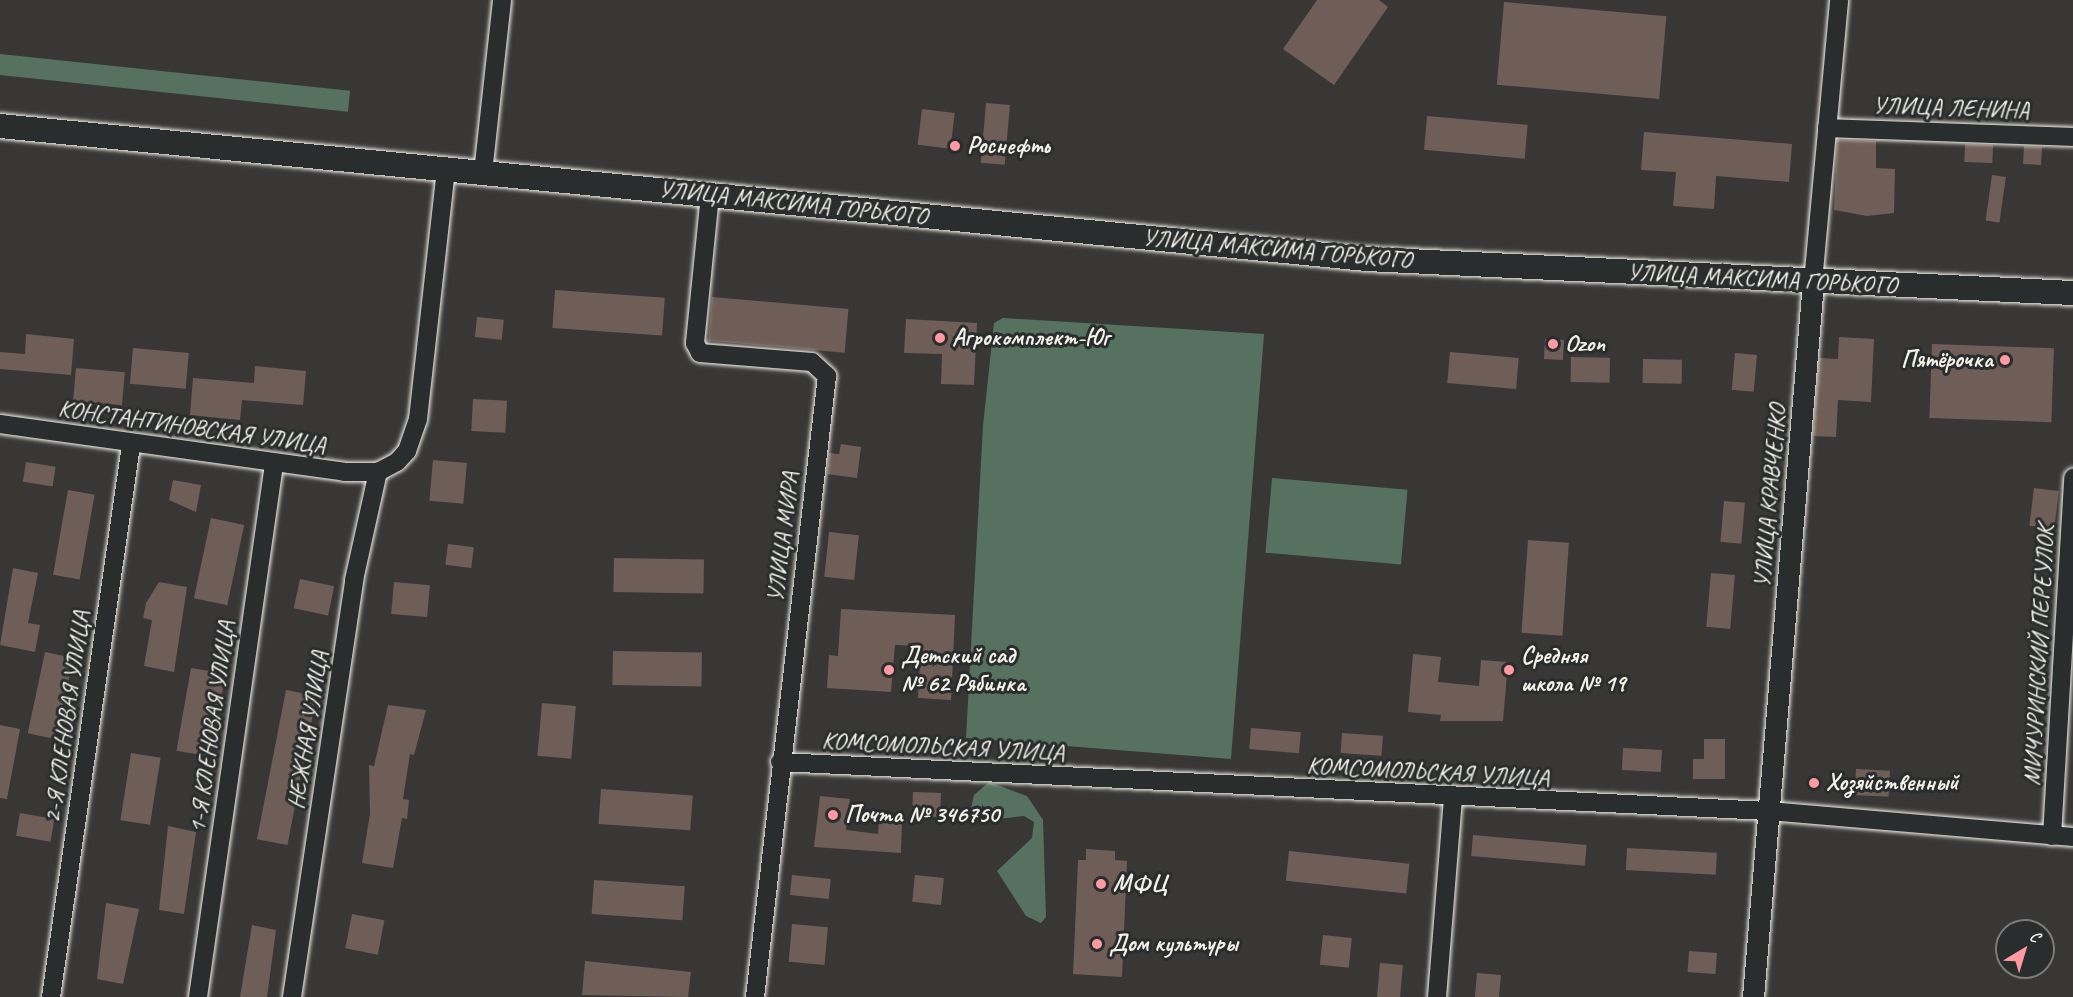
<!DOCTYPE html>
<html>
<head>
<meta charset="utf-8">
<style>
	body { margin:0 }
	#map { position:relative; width:2073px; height:997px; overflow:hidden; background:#383736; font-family:Caveat,sans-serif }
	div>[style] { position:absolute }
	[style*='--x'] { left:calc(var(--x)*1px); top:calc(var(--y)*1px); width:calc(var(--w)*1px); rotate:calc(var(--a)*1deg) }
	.green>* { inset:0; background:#567160; transform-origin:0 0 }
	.building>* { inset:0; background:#6f5e57; transform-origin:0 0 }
	.roads { filter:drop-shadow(0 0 2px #f4f1e8) drop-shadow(0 0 2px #f4f1e8) }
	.minor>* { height:18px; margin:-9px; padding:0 9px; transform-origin:9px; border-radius:9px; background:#2a2d2e }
	.tertiary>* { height:21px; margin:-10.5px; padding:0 10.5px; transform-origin:10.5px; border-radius:10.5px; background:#2a2d2e }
	.secondary>* { height:24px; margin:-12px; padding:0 12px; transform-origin:12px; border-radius:12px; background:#2a2d2e }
	.dots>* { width:16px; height:16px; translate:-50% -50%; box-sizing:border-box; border:3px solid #2a2d2e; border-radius:50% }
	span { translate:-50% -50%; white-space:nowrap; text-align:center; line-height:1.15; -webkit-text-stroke:6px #2a2d2e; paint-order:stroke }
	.street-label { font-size:24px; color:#f4f1e8 }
	.poi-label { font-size:24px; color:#f4f1e8; font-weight:700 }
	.left { translate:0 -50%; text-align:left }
	.right { translate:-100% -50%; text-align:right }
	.north { position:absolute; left:1995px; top:919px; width:60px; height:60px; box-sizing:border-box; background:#2a2d2e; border:2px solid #7b7b78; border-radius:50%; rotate:38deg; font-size:16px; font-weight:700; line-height:24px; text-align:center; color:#f4f1e8 }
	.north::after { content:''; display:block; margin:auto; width:21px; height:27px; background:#ff9aa2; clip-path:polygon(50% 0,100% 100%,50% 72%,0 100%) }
</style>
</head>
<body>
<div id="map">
	<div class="green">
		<i style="left:0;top:54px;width:352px;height:21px;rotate:6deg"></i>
		<i style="clip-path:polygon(1003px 318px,1264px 334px,1231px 759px,966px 738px,983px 426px,994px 323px)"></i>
		<i style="left:1272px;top:478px;width:136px;height:75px;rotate:5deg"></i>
		<i style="clip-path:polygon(989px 782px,1027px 796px,1043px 820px,1046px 917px,1041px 923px,1026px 916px,997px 871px,1032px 838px,1034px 822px,1024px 816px,978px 821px,970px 813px,974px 795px)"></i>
	</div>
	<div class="building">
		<i style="clip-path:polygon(1317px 0,1379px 0,1388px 7px,1334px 85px,1283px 49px)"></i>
		<i style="left:1504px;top:2px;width:163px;height:83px;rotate:5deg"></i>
		<i style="left:986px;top:103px;width:24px;height:60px;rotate:5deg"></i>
		<i style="left:922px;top:109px;width:33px;height:36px;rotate:7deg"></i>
		<i style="left:1427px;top:116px;width:101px;height:34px;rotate:5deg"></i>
		<i style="clip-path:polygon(1644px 132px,1792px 144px,1789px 182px,1716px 176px,1714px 209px,1673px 206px,1676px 172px,1641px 170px)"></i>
		<i style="clip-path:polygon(1837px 140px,1876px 141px,1876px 168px,1895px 169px,1894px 213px,1867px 216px,1834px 210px)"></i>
		<i style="left:1965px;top:144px;width:28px;height:18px;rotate:2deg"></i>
		<i style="left:2024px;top:146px;width:18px;height:18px;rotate:3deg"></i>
		<i style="left:1992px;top:175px;width:14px;height:46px;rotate:8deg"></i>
		<i style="left:555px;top:290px;width:110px;height:38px;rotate:4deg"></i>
		<i style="left:712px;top:297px;width:137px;height:44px;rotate:5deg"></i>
		<i style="left:477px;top:317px;width:27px;height:20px;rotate:6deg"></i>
		<i style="clip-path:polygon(906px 319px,977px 323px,974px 385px,941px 384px,942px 354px,904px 353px)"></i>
		<i style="clip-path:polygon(26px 334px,74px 339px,71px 375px,0 369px,0 352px,25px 354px)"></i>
		<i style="clip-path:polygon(1839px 337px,1874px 339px,1871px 402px,1838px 400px,1836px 437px,1813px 436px,1819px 358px,1838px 359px)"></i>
		<i style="left:1545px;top:339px;width:19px;height:20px;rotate:3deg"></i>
		<i style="left:1932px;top:344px;width:122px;height:74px;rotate:2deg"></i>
		<i style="left:133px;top:348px;width:56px;height:36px;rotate:5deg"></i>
		<i style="left:1450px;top:352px;width:69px;height:31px;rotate:5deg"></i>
		<i style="left:1735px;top:353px;width:22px;height:37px;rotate:5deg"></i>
		<i style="left:1571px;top:357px;width:39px;height:25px;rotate:1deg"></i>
		<i style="left:1643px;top:359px;width:39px;height:24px;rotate:1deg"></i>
		<i style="clip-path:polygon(255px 366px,306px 371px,303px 405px,242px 400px,240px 420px,190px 415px,193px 378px,254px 383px)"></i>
		<i style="left:76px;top:368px;width:49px;height:33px;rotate:5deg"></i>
		<i style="left:473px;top:399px;width:34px;height:32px;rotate:3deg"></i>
		<i style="clip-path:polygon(841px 444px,861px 447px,857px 478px,827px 474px,829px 453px,839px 454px)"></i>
		<i style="left:433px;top:460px;width:34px;height:41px;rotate:5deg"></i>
		<i style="left:26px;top:462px;width:30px;height:20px;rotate:9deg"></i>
		<i style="clip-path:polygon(173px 480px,201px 485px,196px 512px,169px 500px)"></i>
		<i style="left:2034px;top:488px;width:25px;height:38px;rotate:7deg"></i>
		<i style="left:68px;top:490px;width:27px;height:86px;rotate:10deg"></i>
		<i style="left:1724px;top:501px;width:21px;height:41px;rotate:5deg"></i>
		<i style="left:211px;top:518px;width:34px;height:82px;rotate:12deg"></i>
		<i style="left:829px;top:532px;width:30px;height:45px;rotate:6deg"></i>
		<i style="left:1528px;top:540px;width:41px;height:93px;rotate:4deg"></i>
		<i style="left:448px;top:544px;width:26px;height:21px;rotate:7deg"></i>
		<i style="left:614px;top:558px;width:90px;height:34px;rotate:1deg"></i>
		<i style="clip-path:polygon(13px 568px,38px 573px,28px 623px,40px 625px,35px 652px,0 645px)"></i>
		<i style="left:1711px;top:573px;width:24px;height:54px;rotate:5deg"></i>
		<i style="left:300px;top:579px;width:35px;height:30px;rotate:12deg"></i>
		<i style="clip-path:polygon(159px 582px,187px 587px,174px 672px,144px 666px,152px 620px,143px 618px,146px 603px)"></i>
		<i style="left:394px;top:582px;width:36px;height:32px;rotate:5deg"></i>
		<i style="clip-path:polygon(841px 609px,955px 615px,951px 700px,918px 698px,921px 646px,895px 645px,891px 692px,827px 688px,829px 655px,838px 656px)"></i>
		<i style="left:613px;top:651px;width:89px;height:34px;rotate:1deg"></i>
		<i style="left:45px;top:652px;width:29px;height:83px;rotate:12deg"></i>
		<i style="clip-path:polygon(1413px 654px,1441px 657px,1438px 682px,1479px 686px,1481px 660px,1508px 662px,1503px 721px,1440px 721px,1441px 715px,1408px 712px)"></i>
		<i style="left:191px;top:668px;width:35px;height:84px;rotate:10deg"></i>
		<i style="left:286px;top:690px;width:31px;height:152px;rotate:11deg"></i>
		<i style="left:542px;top:703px;width:34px;height:53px;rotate:5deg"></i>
		<i style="clip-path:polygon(388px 705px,426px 710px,414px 755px,410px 754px,403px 799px,409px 800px,407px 819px,402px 818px,393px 868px,362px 863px,370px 814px,369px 765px,374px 766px)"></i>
		<i style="clip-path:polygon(0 725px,20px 729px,7px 799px,0 798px)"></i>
		<i style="left:1251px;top:728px;width:50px;height:21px;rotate:5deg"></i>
		<i style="left:1342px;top:733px;width:41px;height:20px;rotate:4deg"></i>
		<i style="clip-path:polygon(1704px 739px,1725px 739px,1725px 779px,1693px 779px,1693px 759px,1704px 759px)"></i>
		<i style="left:1623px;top:748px;width:39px;height:22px;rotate:3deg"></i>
		<i style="left:131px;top:753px;width:30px;height:68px;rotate:9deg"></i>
		<i style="left:1856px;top:769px;width:34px;height:26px;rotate:3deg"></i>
		<i style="left:601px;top:789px;width:92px;height:35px;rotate:4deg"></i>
		<i style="left:913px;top:792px;width:28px;height:24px;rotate:2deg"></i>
		<i style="clip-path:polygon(820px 796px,850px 799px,846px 830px,878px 834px,879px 821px,902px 822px,901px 853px,814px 847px)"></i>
		<i style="left:20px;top:813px;width:35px;height:23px;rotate:10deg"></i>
		<i style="clip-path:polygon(168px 826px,196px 832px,184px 914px,159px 910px)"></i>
		<i style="left:1473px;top:835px;width:114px;height:21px;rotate:5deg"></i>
		<i style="left:1627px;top:848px;width:90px;height:22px;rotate:3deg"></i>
		<i style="clip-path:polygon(1086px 849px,1115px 851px,1115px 860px,1127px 861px,1122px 977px,1073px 974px,1078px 860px,1086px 860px)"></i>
		<i style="left:1289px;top:851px;width:121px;height:30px;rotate:6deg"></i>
		<i style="left:792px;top:875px;width:39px;height:20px;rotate:6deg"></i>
		<i style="left:915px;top:875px;width:29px;height:27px;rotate:6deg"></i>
		<i style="left:594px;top:880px;width:91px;height:34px;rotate:4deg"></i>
		<i style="clip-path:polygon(106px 903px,139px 909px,123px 984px,97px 979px)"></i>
		<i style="left:352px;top:914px;width:33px;height:35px;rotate:11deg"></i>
		<i style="left:792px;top:924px;width:36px;height:38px;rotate:5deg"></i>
		<i style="clip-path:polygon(252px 925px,276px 930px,267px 997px,240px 997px)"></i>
		<i style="left:1323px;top:935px;width:29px;height:30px;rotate:6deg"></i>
		<i style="left:1689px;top:951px;width:28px;height:21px;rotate:4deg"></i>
		<i style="clip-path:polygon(585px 961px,691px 972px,688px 997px,582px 995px)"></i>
		<i style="left:1380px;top:963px;width:23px;height:34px;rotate:5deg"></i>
		<i style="left:1477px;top:973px;width:24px;height:24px;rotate:5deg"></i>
	</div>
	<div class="roads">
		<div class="minor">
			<i style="--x:1827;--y:128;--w:246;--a:2.1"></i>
			<i style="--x:483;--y:173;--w:174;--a:-83.7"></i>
			<i style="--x:710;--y:195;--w:149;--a:95.8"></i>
			<i style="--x:695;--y:343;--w:11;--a:63"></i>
			<i style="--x:700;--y:353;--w:112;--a:4.6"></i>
			<i style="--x:812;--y:362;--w:21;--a:43"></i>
			<i style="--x:827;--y:376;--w:625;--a:96.61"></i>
			<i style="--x:1813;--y:282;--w:283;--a:-84.7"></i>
			<i style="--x:0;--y:424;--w:347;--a:7.9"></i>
			<i style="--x:344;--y:472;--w:34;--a:0"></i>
			<i style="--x:378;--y:472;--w:21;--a:-28"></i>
			<i style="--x:397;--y:462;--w:15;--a:-48"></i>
			<i style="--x:407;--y:451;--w:34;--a:-71"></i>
			<i style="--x:418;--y:419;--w:251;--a:-83.6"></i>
			<i style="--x:780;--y:762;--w:990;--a:2.84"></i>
			<i style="--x:1769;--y:811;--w:305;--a:4.9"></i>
			<i style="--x:2052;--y:836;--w:359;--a:-86.6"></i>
			<i style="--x:51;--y:997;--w:558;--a:-81.75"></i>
			<i style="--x:198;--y:997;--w:538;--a:-81.88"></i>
			<i style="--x:292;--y:997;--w:422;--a:-81.5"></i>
			<i style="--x:354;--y:580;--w:111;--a:-77.5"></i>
			<i style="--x:1437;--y:997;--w:200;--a:-85.4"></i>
		</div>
		<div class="tertiary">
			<i style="--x:1753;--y:997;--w:718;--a:-85.2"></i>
		</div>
		<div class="secondary">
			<i style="--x:0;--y:126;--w:1373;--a:5.56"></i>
			<i style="--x:1367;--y:259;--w:707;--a:2.76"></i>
		</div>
	</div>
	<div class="dots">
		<i style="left:955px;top:146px;background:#ff9aa2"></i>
		<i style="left:940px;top:338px;background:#ff9aa2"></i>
		<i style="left:1553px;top:344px;background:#ff9aa2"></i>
		<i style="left:2005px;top:360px;background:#ff9aa2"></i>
		<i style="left:889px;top:670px;background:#ff9aa2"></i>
		<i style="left:1509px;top:670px;background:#ff9aa2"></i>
		<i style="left:1814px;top:783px;background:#ff9aa2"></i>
		<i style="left:833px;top:815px;background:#ff9aa2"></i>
		<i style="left:1101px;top:884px;background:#ff9aa2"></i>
		<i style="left:1097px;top:944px;background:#ff9aa2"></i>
	</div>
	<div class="street-label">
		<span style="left:1951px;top:108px;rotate:2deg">УЛИЦА ЛЕНИНА</span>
		<span style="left:793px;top:203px;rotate:6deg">УЛИЦА МАКСИМА ГОРЬКОГО</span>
		<span style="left:1277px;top:249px;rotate:5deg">УЛИЦА МАКСИМА ГОРЬКОГО</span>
		<span style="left:1762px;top:279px;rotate:3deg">УЛИЦА МАКСИМА ГОРЬКОГО</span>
		<span style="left:192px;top:427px;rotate:8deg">КОНСТАНТИНОВСКАЯ УЛИЦА</span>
		<span style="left:1770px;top:496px;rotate:-85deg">УЛИЦА КРАВЧЕНКО</span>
		<span style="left:783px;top:537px;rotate:-83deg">УЛИЦА МИРА</span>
		<span style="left:2039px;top:655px;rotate:-87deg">МИЧУРИНСКИЙ ПЕРЕУЛОК</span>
		<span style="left:67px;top:717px;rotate:-82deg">2-Я КЛЕНОВАЯ УЛИЦА</span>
		<span style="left:212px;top:727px;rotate:-82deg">1-Я КЛЕНОВАЯ УЛИЦА</span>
		<span style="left:308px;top:730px;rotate:-81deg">НЕЖНАЯ УЛИЦА</span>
		<span style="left:943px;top:747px;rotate:3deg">КОМСОМОЛЬСКАЯ УЛИЦА</span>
		<span style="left:1428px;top:772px;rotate:3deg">КОМСОМОЛЬСКАЯ УЛИЦА</span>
	</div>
	<div class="poi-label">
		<span class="left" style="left:967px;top:146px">Роснефть</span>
		<span class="left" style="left:952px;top:338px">Агрокомплект-Юг</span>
		<span class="left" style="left:1565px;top:344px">Ozon</span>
		<span class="right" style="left:1993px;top:360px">Пятёрочка</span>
		<span class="left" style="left:901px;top:670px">Детский сад<br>№ 62 Рябинка</span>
		<span class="left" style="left:1521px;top:670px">Средняя<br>школа № 19</span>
		<span class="left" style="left:1826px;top:783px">Хозяйственный</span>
		<span class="left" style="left:845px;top:815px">Почта № 346750</span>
		<span class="left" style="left:1113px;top:884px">МФЦ</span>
		<span class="left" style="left:1109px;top:944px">Дом культуры</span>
	</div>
	<div class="north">С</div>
</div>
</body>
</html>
